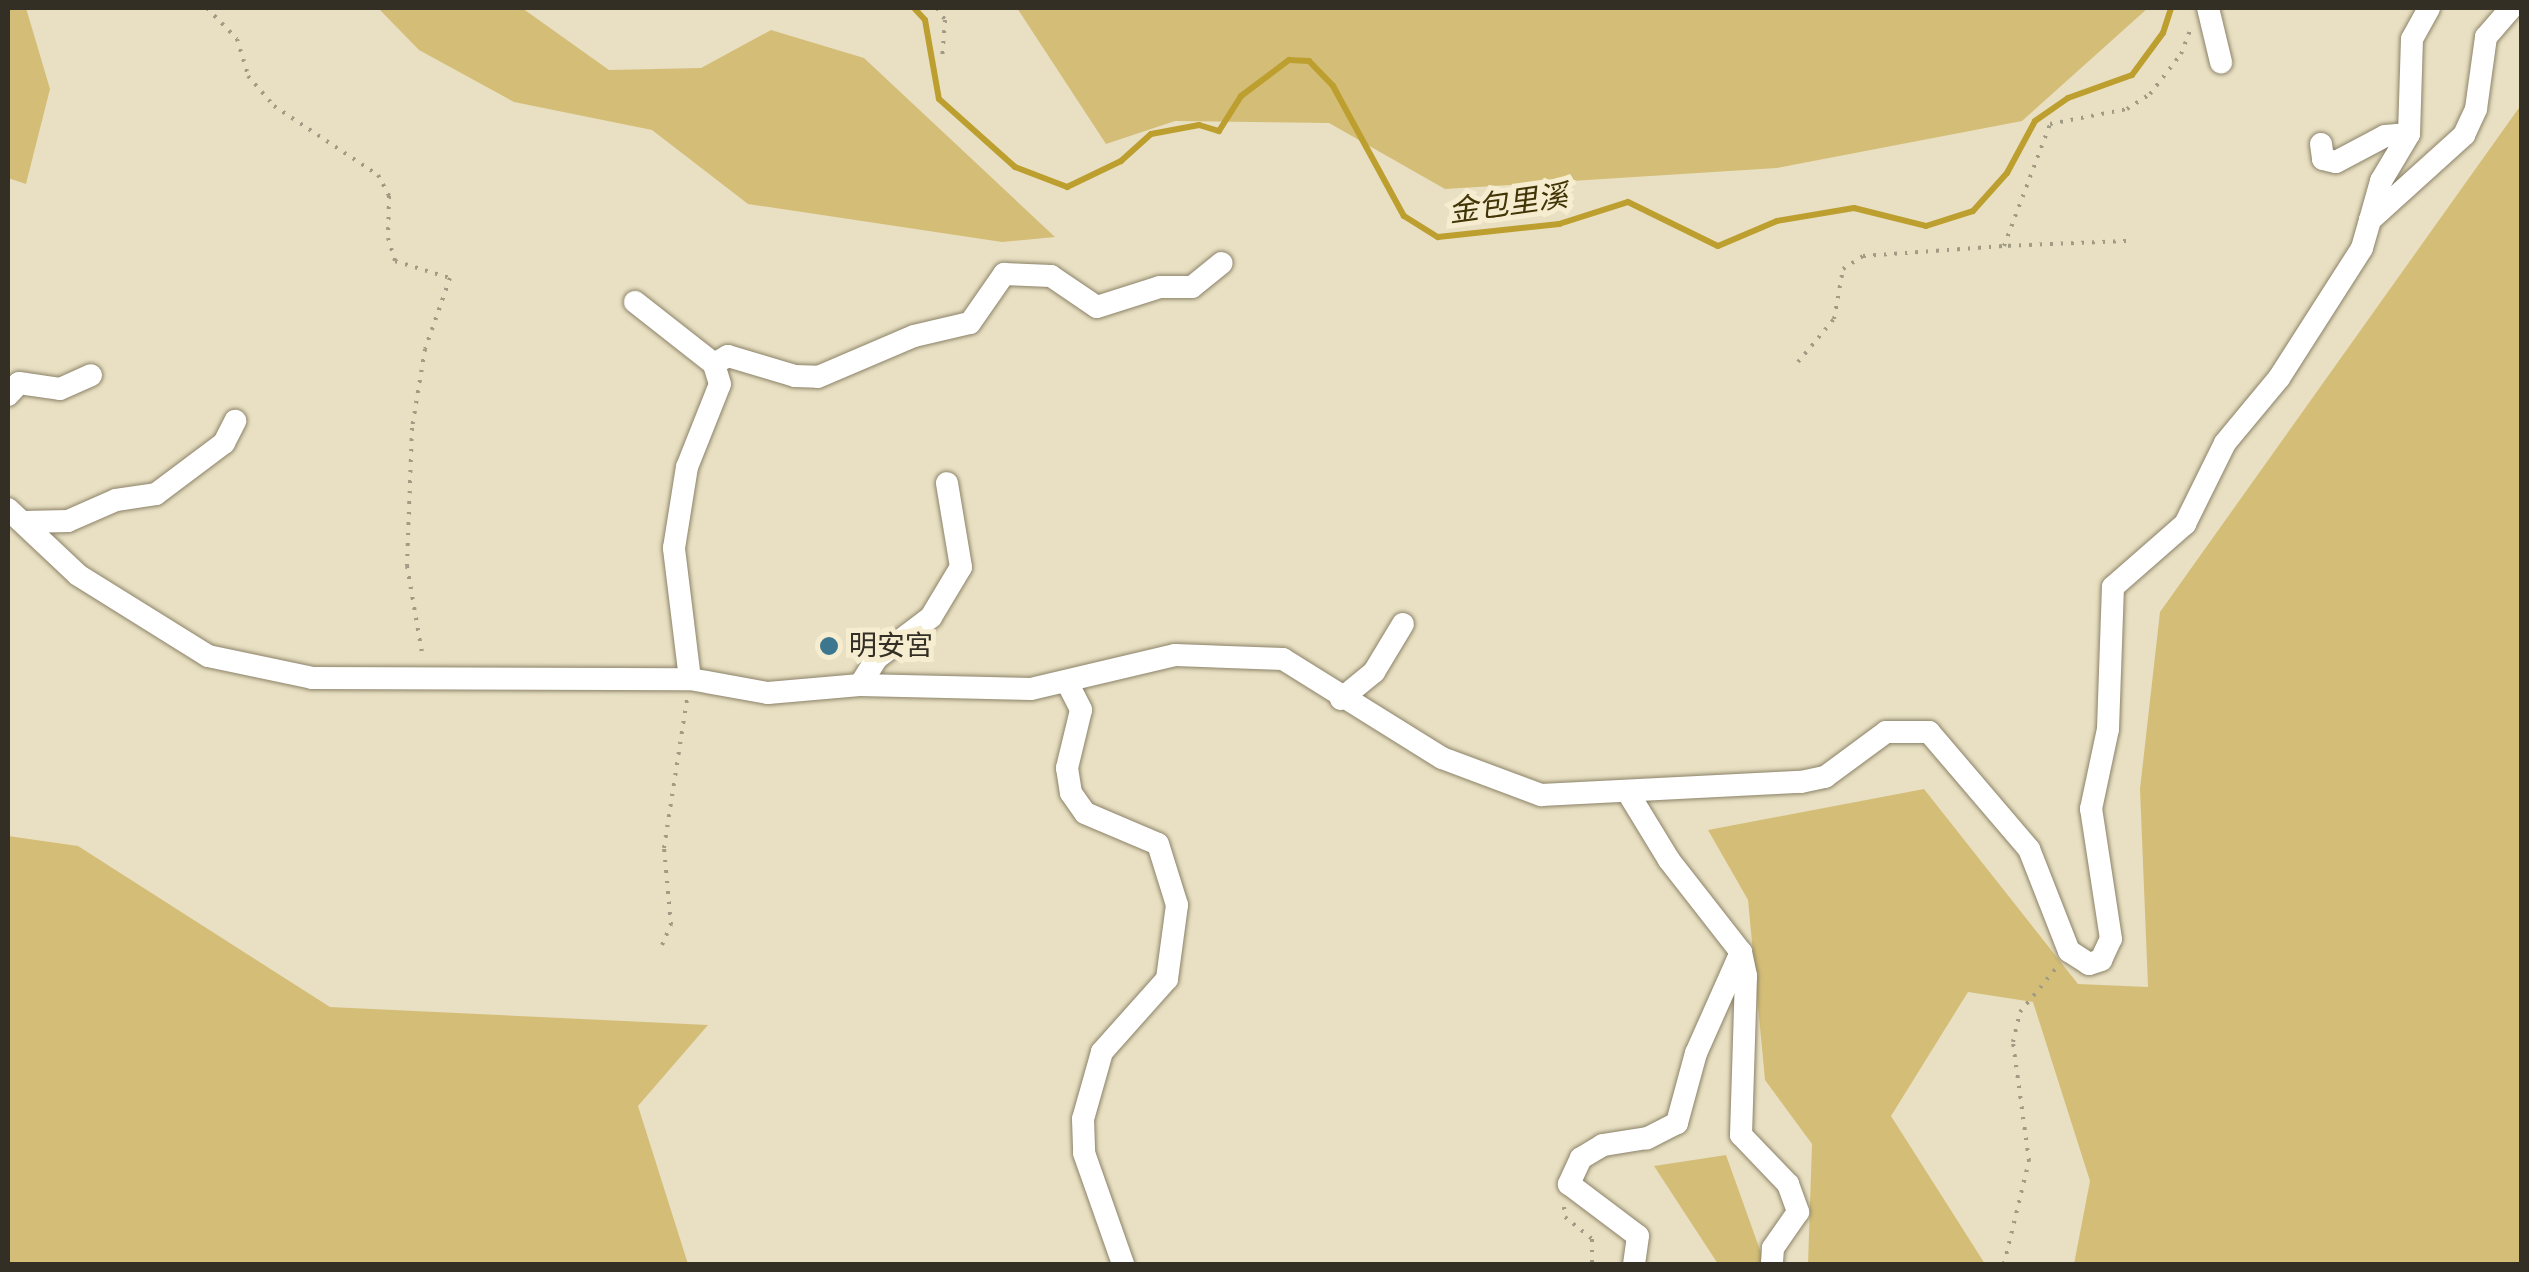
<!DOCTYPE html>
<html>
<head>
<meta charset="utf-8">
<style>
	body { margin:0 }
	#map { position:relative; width:2529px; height:1272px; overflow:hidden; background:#e9e0c3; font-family:"Roboto Serif","Noto Sans TC",serif }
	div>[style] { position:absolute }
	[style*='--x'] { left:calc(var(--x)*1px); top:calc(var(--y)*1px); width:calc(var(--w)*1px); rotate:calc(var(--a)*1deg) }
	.green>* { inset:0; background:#d4be77 }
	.stream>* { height:6px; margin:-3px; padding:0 3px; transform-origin:3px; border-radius:3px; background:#bd9f30 }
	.path>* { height:4px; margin-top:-2px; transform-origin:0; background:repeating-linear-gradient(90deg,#a19a84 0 2.5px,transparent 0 10.5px) }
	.roads { filter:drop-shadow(0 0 2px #8b8268) drop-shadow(0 0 2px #8b8268) }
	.street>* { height:22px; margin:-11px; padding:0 11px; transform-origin:11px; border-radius:11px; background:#fff }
	.dots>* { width:28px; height:28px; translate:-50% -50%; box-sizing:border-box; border:5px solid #f6edd0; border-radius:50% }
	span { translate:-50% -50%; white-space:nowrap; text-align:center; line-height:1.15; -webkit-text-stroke:10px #f6edd0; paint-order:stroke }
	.poi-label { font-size:28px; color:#332f24 }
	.left { translate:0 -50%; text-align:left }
	.water-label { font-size:30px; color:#413506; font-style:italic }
	.frame { position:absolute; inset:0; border:10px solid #332f24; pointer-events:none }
</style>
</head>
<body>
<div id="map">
	<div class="green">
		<i style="clip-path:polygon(8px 8px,26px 8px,50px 89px,26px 184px,8px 178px)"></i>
		<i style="clip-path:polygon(378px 8px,522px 8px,609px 70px,701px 68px,771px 30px,864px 58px,1055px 237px,1002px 242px,748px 204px,652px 130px,514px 102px,419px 50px)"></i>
		<i style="clip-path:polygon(1017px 8px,2148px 8px,2022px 121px,1777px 168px,1445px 189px,1329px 123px,1175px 121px,1106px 144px)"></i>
		<i style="clip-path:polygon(2521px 105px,2521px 1264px,2074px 1264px,2090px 1181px,2033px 1002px,1968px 992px,1891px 1116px,1985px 1264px,1808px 1264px,1812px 1144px,1765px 1080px,1748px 900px,1708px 830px,1924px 789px,2078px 984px,2148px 987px,2140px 789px,2160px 612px)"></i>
		<i style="clip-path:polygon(8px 836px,78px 846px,330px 1007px,708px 1025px,638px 1106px,688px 1264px,8px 1264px)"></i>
		<i style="clip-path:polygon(1726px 1155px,1765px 1264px,1718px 1264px,1654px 1166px)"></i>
	</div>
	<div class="stream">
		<i style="--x:914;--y:8;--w:16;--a:47"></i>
		<i style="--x:925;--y:20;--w:80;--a:80"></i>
		<i style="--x:939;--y:99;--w:102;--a:41.8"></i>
		<i style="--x:1015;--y:167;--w:56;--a:21"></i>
		<i style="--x:1067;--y:187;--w:60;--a:-25.7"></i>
		<i style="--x:1121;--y:161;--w:40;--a:-42"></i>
		<i style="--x:1151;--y:134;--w:49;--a:-10.6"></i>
		<i style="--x:1199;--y:125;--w:21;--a:17"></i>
		<i style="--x:1219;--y:131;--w:41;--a:-57.8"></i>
		<i style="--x:1241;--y:96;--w:60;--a:-36.9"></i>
		<i style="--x:1289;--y:60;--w:20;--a:3"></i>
		<i style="--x:1309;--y:61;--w:35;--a:46"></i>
		<i style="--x:1333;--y:86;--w:148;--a:61.4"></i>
		<i style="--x:1404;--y:216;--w:40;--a:32"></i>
		<i style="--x:1438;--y:237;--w:122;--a:-6.1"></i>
		<i style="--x:1559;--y:224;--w:72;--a:-17.7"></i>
		<i style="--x:1628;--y:202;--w:100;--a:26.1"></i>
		<i style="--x:1718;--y:246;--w:64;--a:-23"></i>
		<i style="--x:1777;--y:221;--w:78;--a:-9.6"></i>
		<i style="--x:1854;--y:208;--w:74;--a:14"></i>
		<i style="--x:1926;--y:226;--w:49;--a:-17.7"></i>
		<i style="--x:1973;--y:211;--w:51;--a:-48.2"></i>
		<i style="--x:2007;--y:173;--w:59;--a:-61.7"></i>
		<i style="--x:2035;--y:121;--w:40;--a:-34.9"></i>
		<i style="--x:2068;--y:98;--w:68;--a:-19.8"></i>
		<i style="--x:2132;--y:75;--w:52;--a:-53.6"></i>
		<i style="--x:2163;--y:33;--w:26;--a:-72"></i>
	</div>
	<div class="path">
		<i style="--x:207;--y:8;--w:43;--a:45.9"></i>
		<i style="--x:237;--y:39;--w:39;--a:73"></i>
		<i style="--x:248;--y:76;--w:40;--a:49"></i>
		<i style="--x:274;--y:106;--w:125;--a:33.6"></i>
		<i style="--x:378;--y:175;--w:24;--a:62"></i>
		<i style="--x:389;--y:196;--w:42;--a:91.4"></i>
		<i style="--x:388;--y:238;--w:24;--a:73"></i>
		<i style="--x:395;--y:261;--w:58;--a:17.2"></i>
		<i style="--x:450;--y:278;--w:75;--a:109.4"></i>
		<i style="--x:425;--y:349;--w:80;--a:99.3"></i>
		<i style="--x:412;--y:428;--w:138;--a:92.1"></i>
		<i style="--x:407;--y:566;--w:94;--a:80.2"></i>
		<i style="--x:937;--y:8;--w:14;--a:56"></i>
		<i style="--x:945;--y:20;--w:40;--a:94.3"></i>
		<i style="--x:2126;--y:241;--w:122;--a:177.7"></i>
		<i style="--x:2004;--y:246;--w:130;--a:-69.3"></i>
		<i style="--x:2050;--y:124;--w:78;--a:-11"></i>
		<i style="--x:2127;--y:109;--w:27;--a:-33"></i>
		<i style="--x:2150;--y:94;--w:51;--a:-52.2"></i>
		<i style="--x:2181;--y:54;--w:30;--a:-69"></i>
		<i style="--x:1798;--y:362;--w:56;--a:-50.1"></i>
		<i style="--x:1834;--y:319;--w:51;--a:-79.8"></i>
		<i style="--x:1843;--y:269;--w:24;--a:-33"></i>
		<i style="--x:1863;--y:256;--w:141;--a:-4.1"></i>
		<i style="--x:662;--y:945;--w:22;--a:-66"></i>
		<i style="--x:671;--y:925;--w:77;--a:-95.2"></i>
		<i style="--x:664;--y:848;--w:151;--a:-81.2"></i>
		<i style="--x:1564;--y:1207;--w:10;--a:84"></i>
		<i style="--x:1565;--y:1217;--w:35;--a:39"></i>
		<i style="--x:1592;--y:1239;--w:25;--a:90"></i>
		<i style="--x:2004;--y:1264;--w:106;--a:-76.4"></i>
		<i style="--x:2029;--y:1161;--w:120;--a:-97.7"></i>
		<i style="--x:2013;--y:1042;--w:31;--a:-77"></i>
		<i style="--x:2020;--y:1012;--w:58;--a:-50.6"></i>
	</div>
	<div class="roads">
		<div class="street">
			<i style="--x:2208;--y:8;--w:56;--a:76.5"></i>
			<i style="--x:2321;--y:144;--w:15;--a:82"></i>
			<i style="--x:2323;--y:159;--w:13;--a:13"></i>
			<i style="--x:2336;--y:162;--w:55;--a:-28"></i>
			<i style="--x:2385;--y:136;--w:24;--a:-5"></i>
			<i style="--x:2370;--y:220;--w:41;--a:-74.2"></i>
			<i style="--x:2381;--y:181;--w:55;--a:-59.2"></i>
			<i style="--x:2409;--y:134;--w:95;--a:-88.2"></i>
			<i style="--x:2412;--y:39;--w:35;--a:-61"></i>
			<i style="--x:635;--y:302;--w:100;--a:38.1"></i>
			<i style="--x:8;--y:395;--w:16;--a:-47"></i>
			<i style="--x:19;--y:383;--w:41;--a:8.3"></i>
			<i style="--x:60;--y:389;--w:34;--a:-24"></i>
			<i style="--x:8;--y:509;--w:96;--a:43.3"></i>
			<i style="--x:78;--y:575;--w:153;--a:31.9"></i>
			<i style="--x:208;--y:656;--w:106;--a:11.9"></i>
			<i style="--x:312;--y:678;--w:378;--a:0.2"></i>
			<i style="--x:690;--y:679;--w:79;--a:10.2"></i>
			<i style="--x:768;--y:693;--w:92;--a:-5"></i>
			<i style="--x:860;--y:685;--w:171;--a:1.3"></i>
			<i style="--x:1031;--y:689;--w:148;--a:-13.3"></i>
			<i style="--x:1175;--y:655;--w:108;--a:2.1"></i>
			<i style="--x:1283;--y:659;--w:187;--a:31.9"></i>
			<i style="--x:1442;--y:758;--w:106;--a:20.5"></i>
			<i style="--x:1541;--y:795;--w:260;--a:-2.9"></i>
			<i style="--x:1801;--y:782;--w:25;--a:-12"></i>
			<i style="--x:1825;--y:777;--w:76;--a:-36.4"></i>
			<i style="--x:1886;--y:732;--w:43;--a:0"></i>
			<i style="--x:1929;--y:732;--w:154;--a:49.5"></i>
			<i style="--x:2029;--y:849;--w:110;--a:68.6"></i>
			<i style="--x:2069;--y:951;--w:24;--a:33"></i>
			<i style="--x:2089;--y:964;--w:13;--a:-18"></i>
			<i style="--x:2101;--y:960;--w:23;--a:-65"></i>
			<i style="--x:2111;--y:939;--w:132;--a:-98.7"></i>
			<i style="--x:2091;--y:809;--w:82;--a:-78"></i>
			<i style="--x:2108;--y:729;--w:142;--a:-88"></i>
			<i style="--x:2113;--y:587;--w:96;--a:-41.2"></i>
			<i style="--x:2185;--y:524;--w:90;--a:-63.7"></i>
			<i style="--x:2225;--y:443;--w:85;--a:-50.3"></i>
			<i style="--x:2279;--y:378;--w:154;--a:-57.4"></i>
			<i style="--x:2362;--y:248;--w:29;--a:-74"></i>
			<i style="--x:2370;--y:220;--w:127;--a:-42.1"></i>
			<i style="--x:2464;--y:135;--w:29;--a:-65"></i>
			<i style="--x:2476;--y:109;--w:73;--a:-82.1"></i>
			<i style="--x:2486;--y:37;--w:38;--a:-49"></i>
			<i style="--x:25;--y:522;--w:43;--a:-1.3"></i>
			<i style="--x:68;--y:521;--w:52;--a:-23.6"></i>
			<i style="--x:116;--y:500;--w:40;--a:-8.5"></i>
			<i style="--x:156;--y:494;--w:85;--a:-36.9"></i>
			<i style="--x:224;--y:443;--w:25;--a:-63"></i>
			<i style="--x:690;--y:679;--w:132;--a:-97"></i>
			<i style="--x:674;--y:548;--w:82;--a:-80.9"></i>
			<i style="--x:687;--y:467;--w:89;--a:-68.3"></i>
			<i style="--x:720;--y:384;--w:21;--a:-107"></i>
			<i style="--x:714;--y:364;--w:16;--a:-30"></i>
			<i style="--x:728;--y:356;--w:70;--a:16.6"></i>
			<i style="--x:795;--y:376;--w:23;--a:2"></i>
			<i style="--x:818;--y:377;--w:104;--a:-23.1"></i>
			<i style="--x:914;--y:336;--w:57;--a:-13.1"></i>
			<i style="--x:970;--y:323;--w:60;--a:-55.2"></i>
			<i style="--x:1004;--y:274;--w:47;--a:2.4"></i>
			<i style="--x:1051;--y:276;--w:55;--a:34"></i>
			<i style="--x:1097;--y:307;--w:66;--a:-17.6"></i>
			<i style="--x:1160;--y:287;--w:32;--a:0"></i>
			<i style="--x:1192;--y:287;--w:38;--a:-39"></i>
			<i style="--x:1068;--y:684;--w:29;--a:63"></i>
			<i style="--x:1081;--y:710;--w:60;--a:103.6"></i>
			<i style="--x:1067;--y:768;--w:25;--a:81"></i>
			<i style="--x:1071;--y:793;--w:24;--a:55"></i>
			<i style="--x:1085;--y:813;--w:79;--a:23"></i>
			<i style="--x:1158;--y:844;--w:64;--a:72.7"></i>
			<i style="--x:1177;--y:905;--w:75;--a:97.7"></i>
			<i style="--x:1167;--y:979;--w:98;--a:131.7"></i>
			<i style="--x:1102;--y:1052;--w:70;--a:105.8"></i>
			<i style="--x:1083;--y:1119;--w:34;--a:88"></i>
			<i style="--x:1084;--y:1153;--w:118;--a:70.6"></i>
			<i style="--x:860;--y:685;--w:32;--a:-58"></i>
			<i style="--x:877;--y:658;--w:68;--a:-37.2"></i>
			<i style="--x:931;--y:617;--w:58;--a:-59"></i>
			<i style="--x:961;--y:567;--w:85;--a:-99.5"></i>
			<i style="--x:1341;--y:699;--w:43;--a:-39.3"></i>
			<i style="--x:1374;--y:672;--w:56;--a:-58.9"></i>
			<i style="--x:1630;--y:796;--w:75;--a:58.6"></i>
			<i style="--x:1669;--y:860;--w:117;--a:52"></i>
			<i style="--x:1741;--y:952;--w:111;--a:114"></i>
			<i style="--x:1696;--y:1053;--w:73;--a:105.2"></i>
			<i style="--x:1677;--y:1123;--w:34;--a:153"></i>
			<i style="--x:1647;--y:1138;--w:45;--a:171"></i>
			<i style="--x:1603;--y:1145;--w:26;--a:149"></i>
			<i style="--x:1581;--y:1158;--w:29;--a:115"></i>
			<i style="--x:1569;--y:1184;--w:86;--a:37"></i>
			<i style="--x:1638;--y:1236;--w:28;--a:98"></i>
			<i style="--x:1741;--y:952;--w:25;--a:78"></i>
			<i style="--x:1746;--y:976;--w:159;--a:91.8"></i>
			<i style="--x:1741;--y:1135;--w:68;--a:46.2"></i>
			<i style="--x:1788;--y:1184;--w:30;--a:70"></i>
			<i style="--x:1798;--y:1212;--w:44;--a:124.8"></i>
			<i style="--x:1773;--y:1248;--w:16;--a:94"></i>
		</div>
	</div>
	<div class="dots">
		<i style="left:829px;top:646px;background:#3c778f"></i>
	</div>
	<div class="poi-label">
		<span class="left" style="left:849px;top:646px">明安宮</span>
	</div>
	<div class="water-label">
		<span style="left:1508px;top:204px;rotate:-8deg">金包里溪</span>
	</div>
	<div class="frame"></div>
</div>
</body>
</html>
